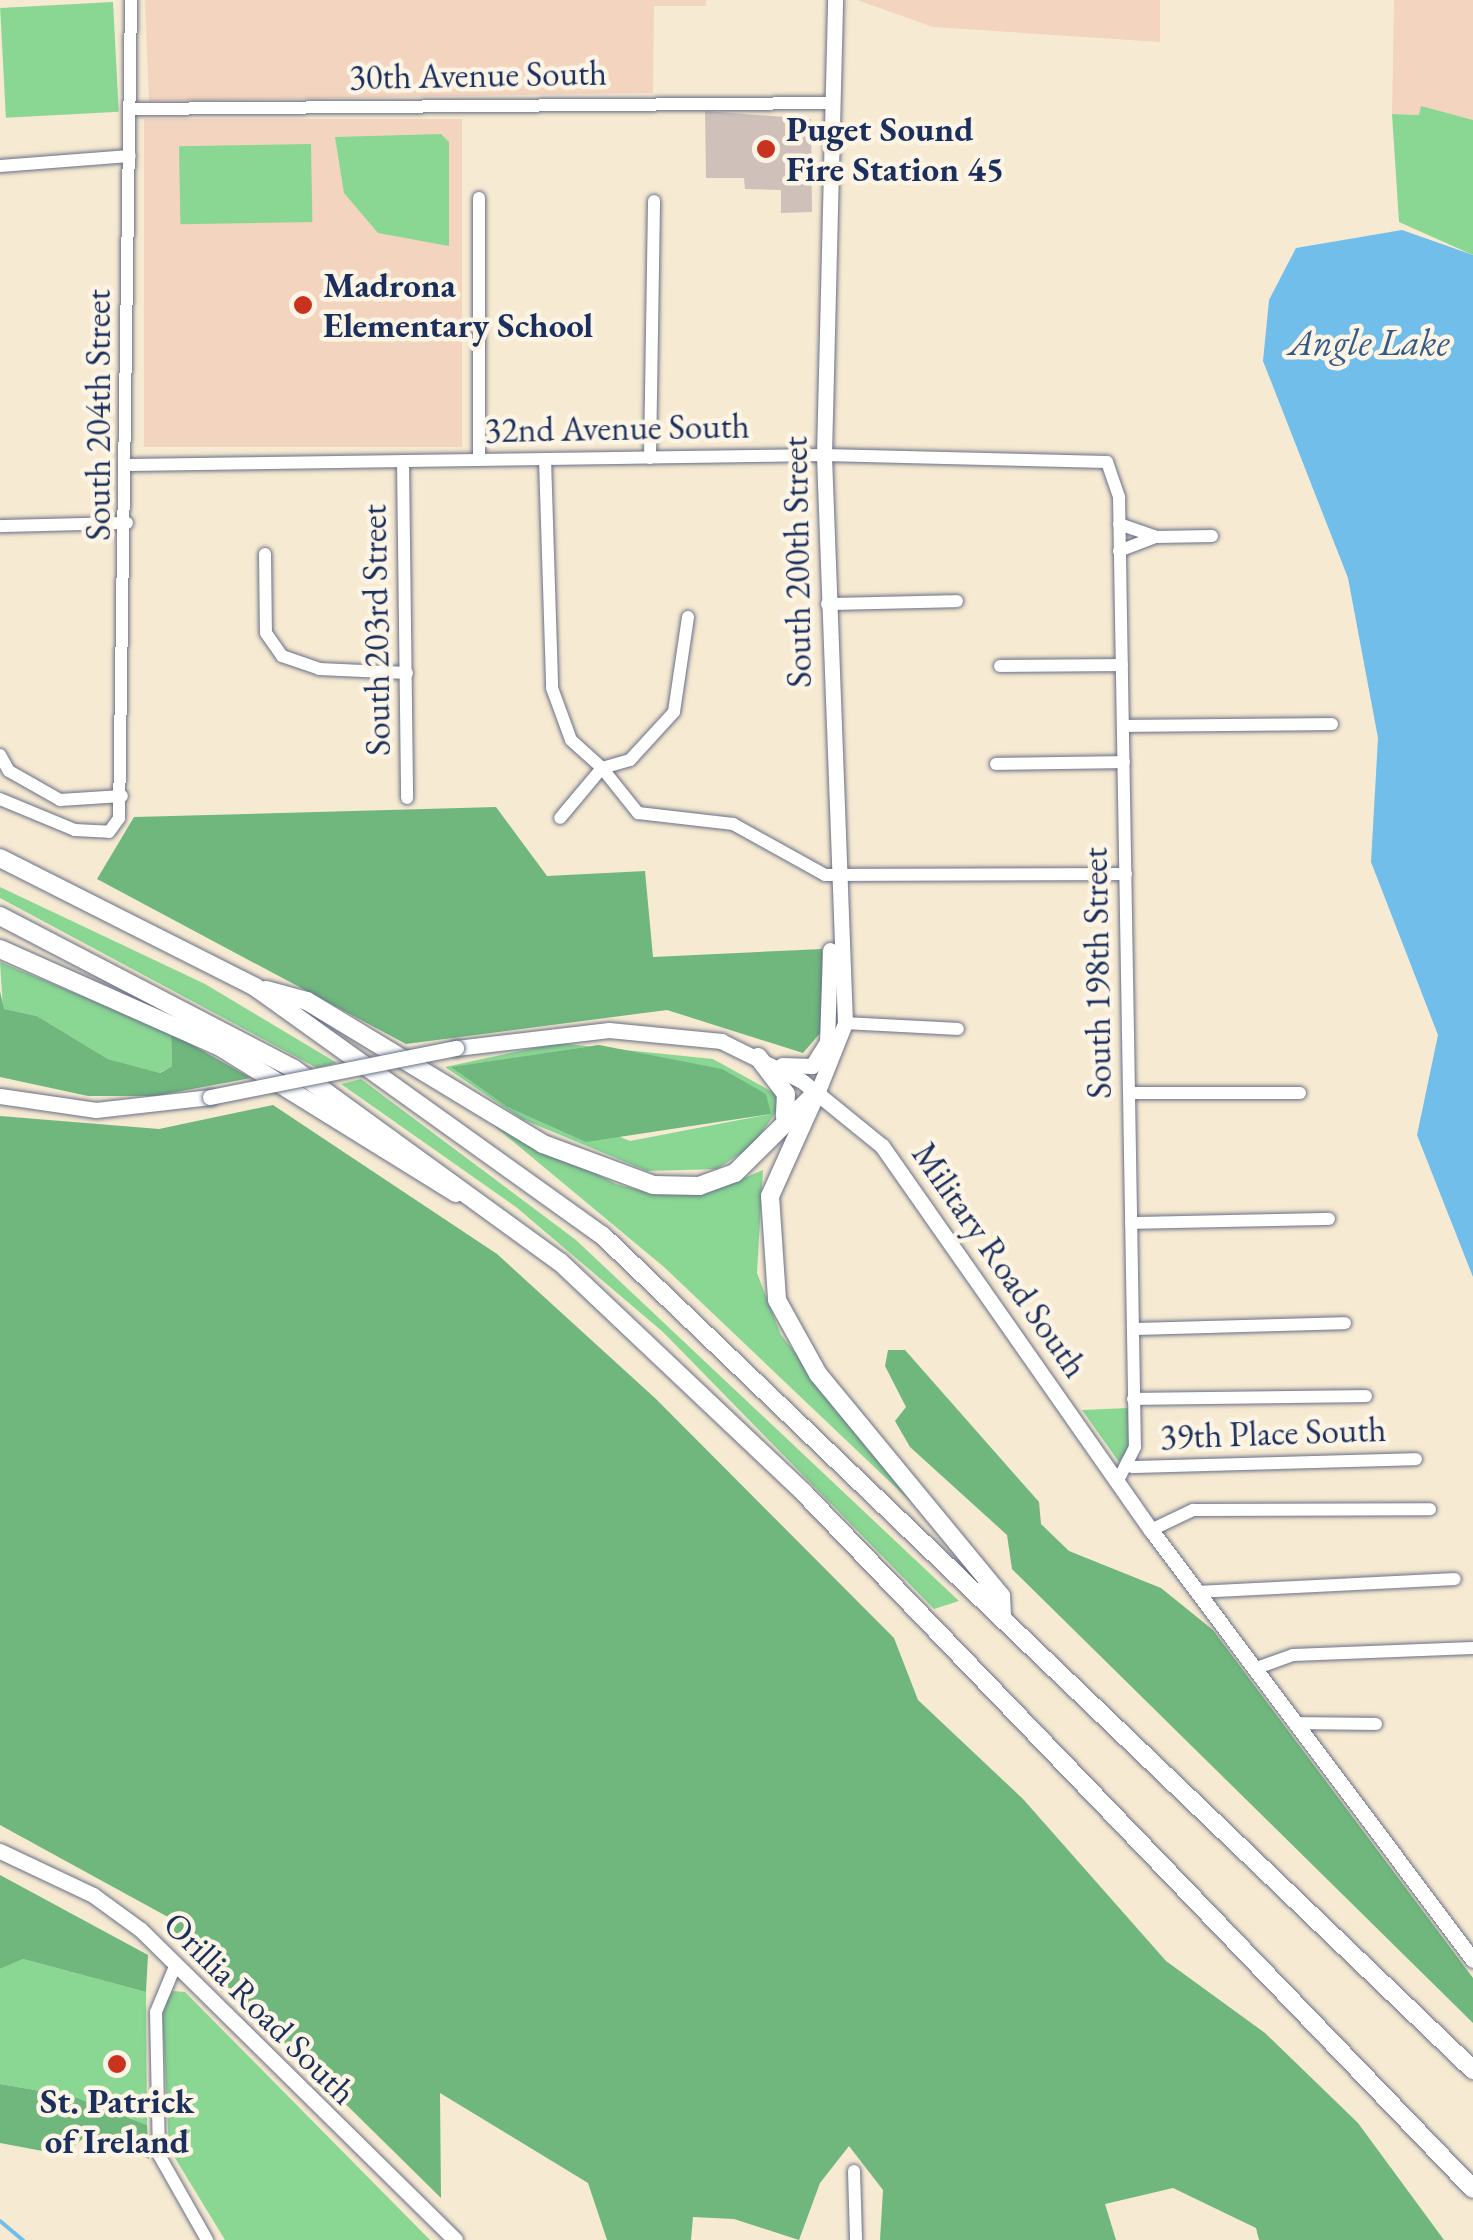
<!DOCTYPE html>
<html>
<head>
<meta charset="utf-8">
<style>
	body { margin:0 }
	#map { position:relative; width:1473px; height:2240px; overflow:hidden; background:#f7ead2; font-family:"EB Garamond",serif }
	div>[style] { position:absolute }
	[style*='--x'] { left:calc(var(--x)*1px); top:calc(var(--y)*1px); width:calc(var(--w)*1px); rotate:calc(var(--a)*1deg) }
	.built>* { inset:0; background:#f3d4be; transform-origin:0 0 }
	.industrial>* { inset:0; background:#cfc0ba }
	.green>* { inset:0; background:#8ad693; transform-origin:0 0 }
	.forest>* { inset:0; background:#6fb77d }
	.water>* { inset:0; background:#71beeb }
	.stream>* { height:4px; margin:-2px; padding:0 2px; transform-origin:2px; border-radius:2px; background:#71beeb }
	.roads { filter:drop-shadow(0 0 2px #687087) drop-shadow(0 0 2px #687087) }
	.minor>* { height:12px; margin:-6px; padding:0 6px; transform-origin:6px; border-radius:6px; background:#fff }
	.major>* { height:15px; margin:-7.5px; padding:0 7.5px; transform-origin:7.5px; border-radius:7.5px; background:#fff }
	.highway>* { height:18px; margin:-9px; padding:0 9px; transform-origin:9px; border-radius:9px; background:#fff }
	.bridges { filter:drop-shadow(0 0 2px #687087) drop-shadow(0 0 2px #687087) }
	.major-bridge>* { height:15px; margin:-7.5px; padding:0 7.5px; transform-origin:7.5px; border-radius:7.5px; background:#fff }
	.dots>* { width:28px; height:28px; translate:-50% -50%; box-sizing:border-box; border:5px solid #fcf5e5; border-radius:50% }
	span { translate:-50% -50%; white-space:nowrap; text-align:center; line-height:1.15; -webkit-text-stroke:9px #fcf5e5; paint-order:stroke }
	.street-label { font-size:35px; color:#1b2f5e }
	.poi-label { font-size:35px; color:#1b2f5e; font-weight:700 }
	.left { translate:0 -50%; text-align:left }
	.water-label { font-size:38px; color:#355a88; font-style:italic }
</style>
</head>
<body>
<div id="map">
	<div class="built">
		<i style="clip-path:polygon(145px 0,706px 0,706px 6px,654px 6px,653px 93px,149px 101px)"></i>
		<i style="clip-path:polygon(857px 0,1160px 0,1160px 42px,933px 27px)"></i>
		<i style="clip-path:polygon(1394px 0,1473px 0,1473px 120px,1421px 107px,1420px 115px,1392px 114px)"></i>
		<i style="left:462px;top:119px;width:328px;height:318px;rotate:90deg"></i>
	</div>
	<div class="industrial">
		<i style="clip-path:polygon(705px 111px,811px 119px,812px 212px,781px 213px,781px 190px,745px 189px,744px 178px,706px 178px)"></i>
	</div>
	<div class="green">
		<i style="left:113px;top:2px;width:110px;height:113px;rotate:87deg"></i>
		<i style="clip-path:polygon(1421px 106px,1473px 120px,1473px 255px,1399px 222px,1392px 114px,1419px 115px)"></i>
		<i style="clip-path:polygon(441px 134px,449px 142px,449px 246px,378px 233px,344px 193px,335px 137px)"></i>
		<i style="left:311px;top:144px;width:78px;height:132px;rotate:89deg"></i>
		<i style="clip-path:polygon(0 887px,205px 984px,337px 1063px,317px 1068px,0 898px)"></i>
		<i style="clip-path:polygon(0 962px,171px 1033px,172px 1066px,159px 1073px,108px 1059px,37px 1016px,3px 1009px)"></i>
		<i style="clip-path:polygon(evenodd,557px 1043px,713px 1059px,776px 1094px,777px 1111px,752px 1146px,717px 1169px,647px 1171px,522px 1119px,445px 1067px,557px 1043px,599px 1045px,771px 1114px,630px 1141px,453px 1067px,599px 1045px)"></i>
		<i style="clip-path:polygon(361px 1079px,576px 1240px,959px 1601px,934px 1609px,663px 1332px,516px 1207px,341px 1084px)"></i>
		<i style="clip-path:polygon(480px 1114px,616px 1184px,657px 1195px,703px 1195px,763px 1170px,757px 1273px,781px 1335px,929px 1519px,664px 1267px)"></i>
		<i style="clip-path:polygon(1128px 1408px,1129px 1448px,1119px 1462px,1082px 1410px)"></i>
		<i style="clip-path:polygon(23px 1959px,146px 1992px,147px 2125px,75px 2097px,0 2084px,0 1969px)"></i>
		<i style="clip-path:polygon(185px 1992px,430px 2240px,225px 2240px,169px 2148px,162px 2006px,173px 1991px)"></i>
	</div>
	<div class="forest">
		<i style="clip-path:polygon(496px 807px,547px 876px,645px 871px,653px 957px,822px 949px,822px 1031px,803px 1053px,667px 1010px,406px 1044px,97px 879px,134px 817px)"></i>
		<i style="clip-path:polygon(0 991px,4px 1009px,37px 1016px,108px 1059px,160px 1073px,172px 1066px,171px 1033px,251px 1078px,155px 1096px,88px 1096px,0 1077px)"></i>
		<i style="clip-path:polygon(599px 1045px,722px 1069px,766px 1094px,771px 1114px,586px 1142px,508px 1107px,451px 1067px)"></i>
		<i style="clip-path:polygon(273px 1105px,497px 1254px,656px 1399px,894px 1638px,918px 1700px,1023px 1799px,1166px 1961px,1265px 2033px,1358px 2123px,1444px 2240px,1259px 2240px,1256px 2228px,1173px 2188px,1105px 2204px,1116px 2240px,880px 2240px,883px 2190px,849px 2146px,820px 2183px,799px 2240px,734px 2219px,693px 2217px,691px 2240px,607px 2240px,588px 2183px,440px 2093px,441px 2198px,168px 1929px,168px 1917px,0 1825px,0 1116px,159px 1129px)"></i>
		<i style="clip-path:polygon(888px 1350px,905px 1350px,1039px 1502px,1041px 1524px,1069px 1551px,1161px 1588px,1213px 1630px,1473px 1978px,1473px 2023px,1012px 1569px,1007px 1535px,910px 1447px,895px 1421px,906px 1407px,885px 1366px)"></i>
		<i style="clip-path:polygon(0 1875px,148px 1955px,146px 1992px,23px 1959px,0 1969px)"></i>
		<i style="clip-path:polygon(0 2084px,75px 2097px,147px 2125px,149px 2159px,88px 2134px,64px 2155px,0 2143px)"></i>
	</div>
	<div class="water">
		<i style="clip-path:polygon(1402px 230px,1473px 255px,1473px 1277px,1417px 1135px,1438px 1035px,1371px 862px,1378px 738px,1348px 578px,1263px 361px,1269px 300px,1296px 248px)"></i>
	</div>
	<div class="stream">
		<i style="--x:0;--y:2221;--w:30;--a:40"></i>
	</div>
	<div class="roads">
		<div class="minor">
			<i style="--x:131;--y:109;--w:695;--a:-0.49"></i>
			<i style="--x:0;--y:166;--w:130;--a:-4.4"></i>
			<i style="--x:479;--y:198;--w:262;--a:90"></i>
			<i style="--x:650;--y:458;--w:257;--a:-89.1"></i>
			<i style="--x:545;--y:459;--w:229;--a:88.2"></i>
			<i style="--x:552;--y:688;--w:55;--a:69.9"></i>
			<i style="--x:571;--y:740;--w:42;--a:42.1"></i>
			<i style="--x:602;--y:768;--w:65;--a:130"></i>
			<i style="--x:403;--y:461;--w:337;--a:89.3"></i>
			<i style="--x:128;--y:465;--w:696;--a:-0.82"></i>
			<i style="--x:824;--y:455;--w:283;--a:1.4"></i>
			<i style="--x:1107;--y:462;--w:37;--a:71"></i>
			<i style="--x:1119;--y:497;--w:950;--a:89.04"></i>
			<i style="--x:1135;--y:1447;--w:37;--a:117"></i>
			<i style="--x:1119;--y:524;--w:39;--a:19"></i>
			<i style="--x:1156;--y:537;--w:56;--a:-1"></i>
			<i style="--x:0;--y:526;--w:127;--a:-1.4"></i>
			<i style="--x:1119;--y:551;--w:40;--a:-21"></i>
			<i style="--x:265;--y:554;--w:79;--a:89.3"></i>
			<i style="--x:266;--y:633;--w:28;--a:55"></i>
			<i style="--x:282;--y:656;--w:39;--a:19"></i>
			<i style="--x:319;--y:669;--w:88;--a:2.6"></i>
			<i style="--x:827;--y:604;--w:130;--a:-1.3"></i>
			<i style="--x:688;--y:617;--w:96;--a:98.4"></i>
			<i style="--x:674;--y:712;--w:65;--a:132.5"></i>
			<i style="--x:630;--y:760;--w:29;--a:164"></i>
			<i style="--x:602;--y:768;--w:58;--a:51.3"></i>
			<i style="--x:638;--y:813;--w:96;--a:6.6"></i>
			<i style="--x:733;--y:824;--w:105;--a:29"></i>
			<i style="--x:825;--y:875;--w:301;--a:-0.2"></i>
			<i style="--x:1000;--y:666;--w:122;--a:-0.5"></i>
			<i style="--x:1123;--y:726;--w:209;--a:-0.5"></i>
			<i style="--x:0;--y:755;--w:18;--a:61"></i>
			<i style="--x:9;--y:771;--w:59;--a:29.6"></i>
			<i style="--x:60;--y:800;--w:62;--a:-3.7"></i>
			<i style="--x:996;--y:764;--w:128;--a:-0.9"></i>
			<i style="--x:0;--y:799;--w:81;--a:22.5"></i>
			<i style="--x:75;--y:830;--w:34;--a:3"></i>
			<i style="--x:109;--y:832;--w:17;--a:-54"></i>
			<i style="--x:119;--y:818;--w:818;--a:-89.16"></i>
			<i style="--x:845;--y:1023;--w:113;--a:3"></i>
			<i style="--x:1129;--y:1093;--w:171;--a:0"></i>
			<i style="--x:1131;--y:1223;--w:198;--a:-1.2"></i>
			<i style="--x:1133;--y:1329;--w:212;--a:-1.6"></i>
			<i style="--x:1133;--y:1399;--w:233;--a:-0.7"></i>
			<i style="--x:1132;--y:1467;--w:284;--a:-1.6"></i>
			<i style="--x:1151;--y:1530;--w:47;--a:-25.5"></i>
			<i style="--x:1193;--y:1510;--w:237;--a:-0.2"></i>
			<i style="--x:1197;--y:1592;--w:258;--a:-2.9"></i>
			<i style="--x:1254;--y:1669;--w:41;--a:-19.7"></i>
			<i style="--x:1293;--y:1655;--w:180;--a:-2.2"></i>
			<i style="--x:1294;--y:1723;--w:82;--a:0.7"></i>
			<i style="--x:176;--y:1964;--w:52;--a:112.6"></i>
			<i style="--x:156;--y:2012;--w:143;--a:88.8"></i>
			<i style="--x:159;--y:2155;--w:98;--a:60.5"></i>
			<i style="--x:854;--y:2171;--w:69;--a:88.3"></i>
		</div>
		<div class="major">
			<i style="--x:456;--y:1048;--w:154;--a:-6.7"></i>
			<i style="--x:609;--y:1030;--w:113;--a:5.6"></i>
			<i style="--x:721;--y:1041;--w:90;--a:26.3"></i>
			<i style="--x:802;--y:1081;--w:103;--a:39.1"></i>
			<i style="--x:882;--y:1146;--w:469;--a:55"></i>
			<i style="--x:1151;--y:1530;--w:537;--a:53.17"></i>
			<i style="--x:782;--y:1065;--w:30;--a:2"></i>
			<i style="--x:812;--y:1066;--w:28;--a:-58"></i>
			<i style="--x:827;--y:1042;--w:92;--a:-88.1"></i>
			<i style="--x:818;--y:1091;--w:73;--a:-68.3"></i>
			<i style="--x:845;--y:1023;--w:568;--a:-92.12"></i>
			<i style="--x:824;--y:455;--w:455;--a:-88.6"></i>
			<i style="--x:0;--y:1096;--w:97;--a:8.3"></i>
			<i style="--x:96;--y:1110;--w:115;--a:-6.5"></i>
			<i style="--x:0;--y:1851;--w:103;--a:25.3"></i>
			<i style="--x:93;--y:1895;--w:59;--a:36.1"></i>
			<i style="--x:141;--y:1930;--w:441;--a:44.6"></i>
		</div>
		<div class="highway">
			<i style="--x:0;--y:858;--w:286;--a:26.8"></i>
			<i style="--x:255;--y:987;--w:427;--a:35.6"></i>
			<i style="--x:602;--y:1235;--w:1207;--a:43.79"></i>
			<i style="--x:0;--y:916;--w:331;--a:27.5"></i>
			<i style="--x:294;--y:1069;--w:329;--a:36"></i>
			<i style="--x:560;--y:1262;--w:336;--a:43.4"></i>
			<i style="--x:804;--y:1493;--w:965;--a:46.13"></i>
			<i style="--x:0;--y:949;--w:243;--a:24"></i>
			<i style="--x:222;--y:1048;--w:275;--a:31.8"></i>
			<i style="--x:266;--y:990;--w:42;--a:15"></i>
			<i style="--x:307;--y:1001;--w:276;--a:31.2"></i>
			<i style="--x:543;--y:1144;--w:117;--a:20.4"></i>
			<i style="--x:653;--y:1185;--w:46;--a:1.2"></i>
			<i style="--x:699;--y:1186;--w:38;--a:-20"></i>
			<i style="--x:735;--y:1173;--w:117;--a:-44.7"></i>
			<i style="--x:758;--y:1057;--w:46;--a:52.9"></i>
			<i style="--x:786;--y:1094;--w:22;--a:93"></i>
			<i style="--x:815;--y:1096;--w:110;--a:114.2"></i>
			<i style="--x:770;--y:1196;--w:104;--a:86.1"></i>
			<i style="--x:777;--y:1300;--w:85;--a:61"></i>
			<i style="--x:818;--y:1374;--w:288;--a:50.5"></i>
			<i style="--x:1001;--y:1596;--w:20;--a:87"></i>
		</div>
	</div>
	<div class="bridges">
		<div class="major-bridge">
			<i style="--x:210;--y:1097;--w:251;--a:-11.3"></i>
		</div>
	</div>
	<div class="dots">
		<i style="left:766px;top:149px;background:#c8321e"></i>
		<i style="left:303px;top:305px;background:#c8321e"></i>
		<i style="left:117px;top:2064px;background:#c8321e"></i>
	</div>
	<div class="street-label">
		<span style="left:478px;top:75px;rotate:-1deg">30th Avenue South</span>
		<span style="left:98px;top:415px;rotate:-90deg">South 204th Street</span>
		<span style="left:617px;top:428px;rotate:-1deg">32nd Avenue South</span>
		<span style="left:797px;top:562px;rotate:-91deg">South 200th Street</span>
		<span style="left:376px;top:630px;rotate:-91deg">South 203rd Street</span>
		<span style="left:1097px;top:973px;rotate:-91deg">South 198th Street</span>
		<span style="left:1000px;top:1260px;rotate:55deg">Military Road South</span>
		<span style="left:1273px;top:1433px;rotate:-2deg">39th Place South</span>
		<span style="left:260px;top:2008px;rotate:45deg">Orillia Road South</span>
	</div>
	<div class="poi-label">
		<span class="left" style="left:786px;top:149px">Puget Sound<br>Fire Station 45</span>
		<span class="left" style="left:323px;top:305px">Madrona<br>Elementary School</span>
		<span style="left:117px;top:2121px">St. Patrick<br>of Ireland</span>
	</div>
	<div class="water-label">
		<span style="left:1369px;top:342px">Angle Lake</span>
	</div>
</div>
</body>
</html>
